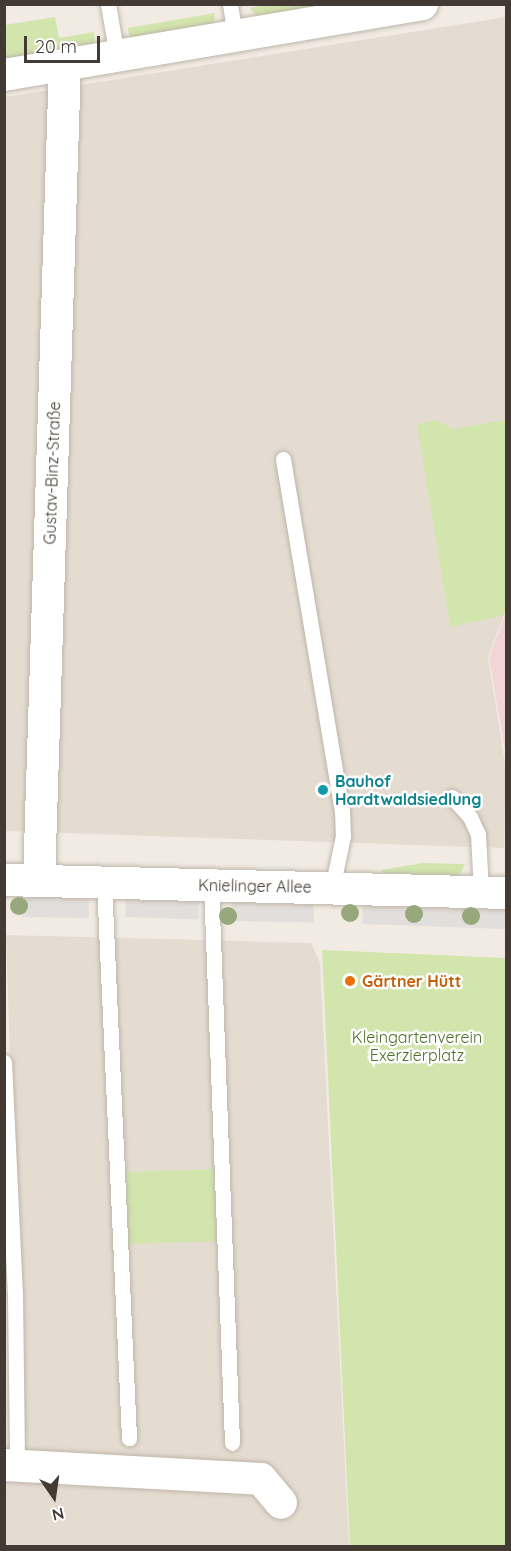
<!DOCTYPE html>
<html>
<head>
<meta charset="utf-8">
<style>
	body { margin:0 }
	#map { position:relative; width:511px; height:1551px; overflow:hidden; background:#f1ebe3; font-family:Quicksand,sans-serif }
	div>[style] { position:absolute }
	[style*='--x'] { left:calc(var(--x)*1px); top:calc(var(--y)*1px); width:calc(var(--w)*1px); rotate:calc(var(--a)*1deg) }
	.residential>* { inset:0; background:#e5dcd1 }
	.medical>* { inset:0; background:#f2d6d6 }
	.green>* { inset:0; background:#d2e5ac; transform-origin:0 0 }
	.parking>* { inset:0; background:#e2dedb; transform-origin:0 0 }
	.roads { filter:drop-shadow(0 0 2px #bfb5a9) drop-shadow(0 0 2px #bfb5a9) }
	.lane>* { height:15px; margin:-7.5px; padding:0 7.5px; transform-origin:7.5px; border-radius:7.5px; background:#fff }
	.street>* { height:32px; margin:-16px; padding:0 16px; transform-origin:16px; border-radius:16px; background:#fff }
	.trees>* { width:18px; height:18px; margin:-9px; border-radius:50%; background:#97a87d }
	.dots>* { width:16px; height:16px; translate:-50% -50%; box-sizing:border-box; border:3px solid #fff; border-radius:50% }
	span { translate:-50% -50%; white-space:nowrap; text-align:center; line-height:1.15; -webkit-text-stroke:5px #fff; paint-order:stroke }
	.street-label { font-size:16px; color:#433b33 }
	.culture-label { font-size:16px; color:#0d838f; font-weight:700 }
	.left { translate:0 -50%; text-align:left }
	.food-label { font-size:16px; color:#c56008; font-weight:700 }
	.park-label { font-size:16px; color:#4d7229 }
	.frame { position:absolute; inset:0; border:6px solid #433b33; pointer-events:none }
	.north { position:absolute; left:24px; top:1467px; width:60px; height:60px; -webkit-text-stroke:4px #fff; paint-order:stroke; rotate:167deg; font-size:16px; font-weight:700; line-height:24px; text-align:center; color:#433b33 }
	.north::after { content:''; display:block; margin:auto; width:21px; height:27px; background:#433b33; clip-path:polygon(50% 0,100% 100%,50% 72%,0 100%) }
	.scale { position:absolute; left:24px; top:36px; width:76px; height:27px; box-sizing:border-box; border:3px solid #433b33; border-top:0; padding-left:8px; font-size:18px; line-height:21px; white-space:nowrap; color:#433b33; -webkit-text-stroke:4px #fff; paint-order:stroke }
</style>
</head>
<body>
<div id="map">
	<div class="residential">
		<i style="clip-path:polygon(506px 17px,506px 610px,488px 657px,506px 770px,504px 848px,5px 831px,5px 97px)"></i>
		<i style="clip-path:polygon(6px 935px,311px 943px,320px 963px,349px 1546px,5px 1546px,4px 1479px,24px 1480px)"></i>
	</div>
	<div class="medical">
		<i style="clip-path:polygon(506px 613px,506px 757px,489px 657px)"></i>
	</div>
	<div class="green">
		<i style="clip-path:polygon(271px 4px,361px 5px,258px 19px,250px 8px)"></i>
		<i style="clip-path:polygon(215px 13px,214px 26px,131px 38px,129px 34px,128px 28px)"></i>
		<i style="clip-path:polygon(55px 17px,59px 38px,94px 32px,95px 46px,5px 64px,5px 25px)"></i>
		<i style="clip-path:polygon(437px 420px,452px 429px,506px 420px,506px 608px,504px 615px,450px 627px,417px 424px)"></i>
		<i style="clip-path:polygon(423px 863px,465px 864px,456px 882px,388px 880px,381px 870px)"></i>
		<i style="clip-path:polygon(322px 950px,506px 958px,506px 1546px,350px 1546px)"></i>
		<i style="left:214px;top:1169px;width:72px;height:90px;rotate:88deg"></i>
	</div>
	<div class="parking">
		<i style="left:23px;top:895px;width:66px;height:22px;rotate:1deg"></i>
		<i style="left:126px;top:897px;width:73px;height:20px;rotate:2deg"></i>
		<i style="left:232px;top:900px;width:82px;height:21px;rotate:1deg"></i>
		<i style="left:363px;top:905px;width:143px;height:19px;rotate:2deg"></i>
	</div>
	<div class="roads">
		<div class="lane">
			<i style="--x:108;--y:4;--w:53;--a:80.2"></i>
			<i style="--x:230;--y:4;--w:33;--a:81"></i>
			<i style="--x:283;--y:459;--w:356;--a:80.5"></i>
			<i style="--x:342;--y:810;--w:26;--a:88"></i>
			<i style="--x:343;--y:836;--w:53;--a:101.9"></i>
			<i style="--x:452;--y:797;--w:27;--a:48"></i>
			<i style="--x:470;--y:817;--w:19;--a:65"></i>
			<i style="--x:478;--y:834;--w:58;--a:87"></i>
			<i style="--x:104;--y:883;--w:556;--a:87.42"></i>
			<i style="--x:211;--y:885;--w:558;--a:87.84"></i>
			<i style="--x:4;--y:1062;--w:232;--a:87.3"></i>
			<i style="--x:15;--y:1294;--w:172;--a:89.3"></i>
		</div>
		<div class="street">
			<i style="--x:4;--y:75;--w:424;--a:-9.6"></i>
			<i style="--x:4;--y:880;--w:502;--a:1.48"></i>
			<i style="--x:39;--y:881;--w:816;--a:-88.18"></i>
			<i style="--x:4;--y:1465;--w:257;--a:3.1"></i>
			<i style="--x:261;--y:1479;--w:31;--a:50"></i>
		</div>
	</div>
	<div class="trees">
		<i style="left:19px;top:906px"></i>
		<i style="left:350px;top:913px"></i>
		<i style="left:414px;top:914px"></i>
		<i style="left:228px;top:916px"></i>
		<i style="left:471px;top:916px"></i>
	</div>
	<div class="dots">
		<i style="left:323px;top:790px;background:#0f9aa8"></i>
		<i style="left:350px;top:981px;background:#e8710a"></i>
	</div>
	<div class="street-label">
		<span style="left:52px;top:473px;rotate:-88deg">Gustav-Binz-Straße</span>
		<span style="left:255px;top:886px;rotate:1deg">Knielinger Allee</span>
	</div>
	<div class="culture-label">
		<span class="left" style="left:335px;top:790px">Bauhof<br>Hardtwaldsiedlung</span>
	</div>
	<div class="food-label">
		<span class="left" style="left:362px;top:981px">Gärtner Hütt</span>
	</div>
	<div class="park-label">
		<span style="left:417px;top:1046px">Kleingartenverein<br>Exerzierplatz</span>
	</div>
	<div class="frame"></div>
	<div class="north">N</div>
	<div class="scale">20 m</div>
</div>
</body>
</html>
